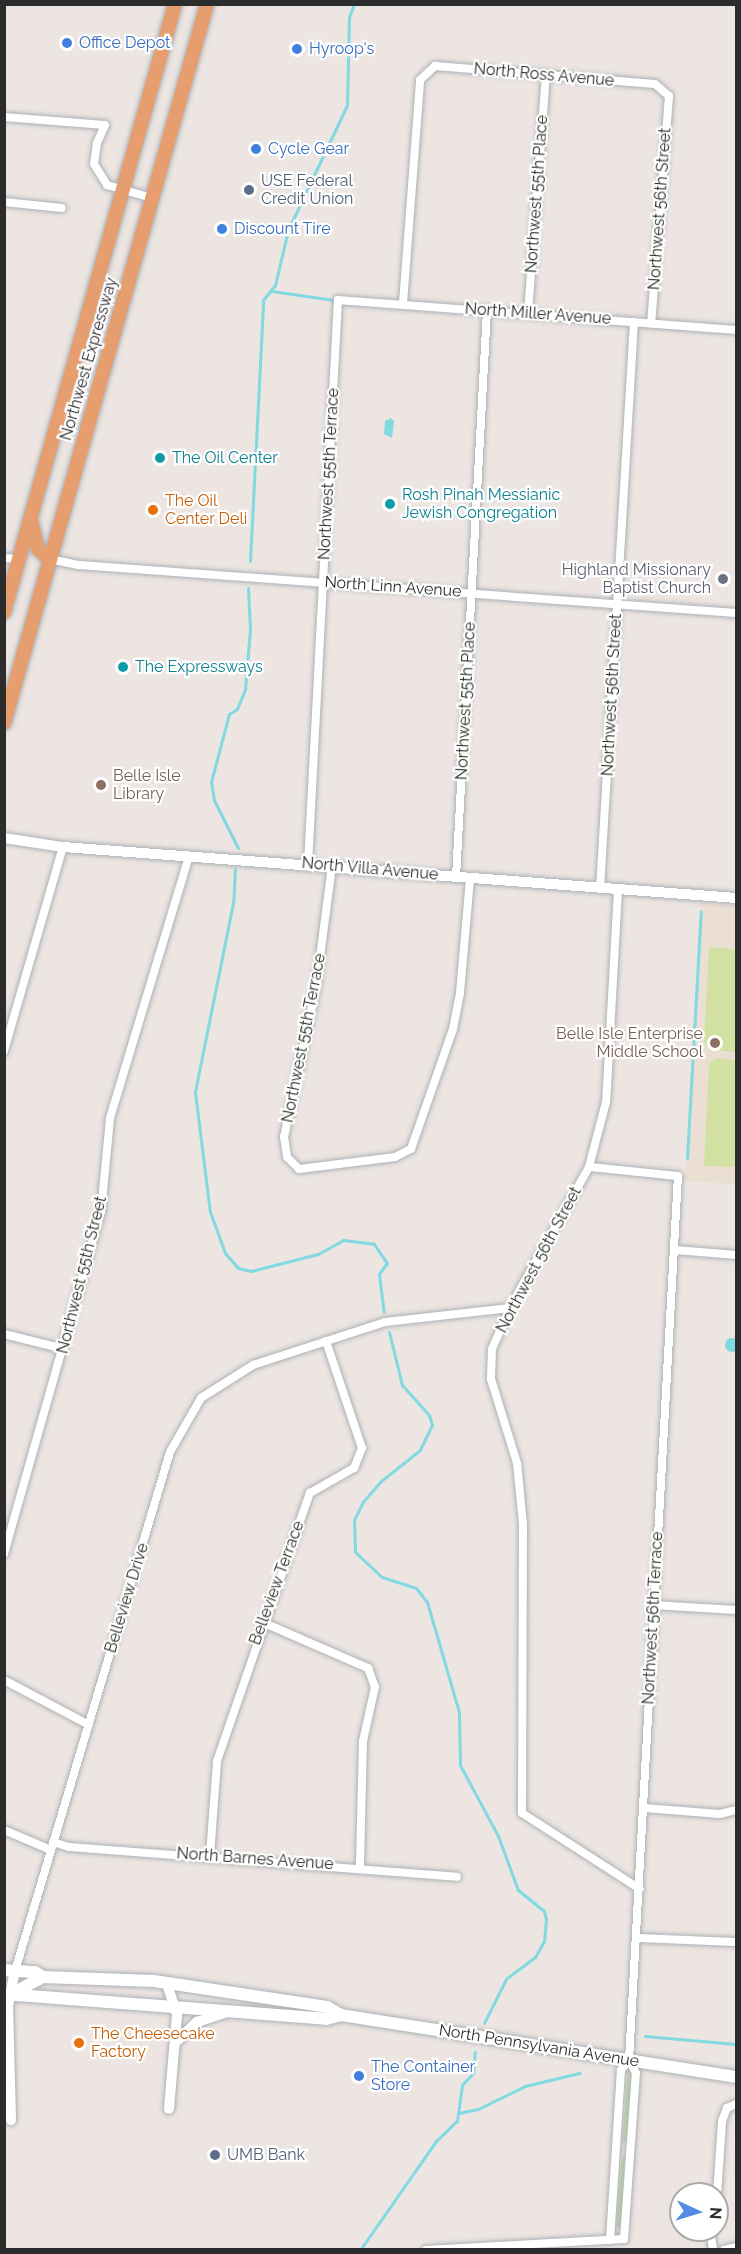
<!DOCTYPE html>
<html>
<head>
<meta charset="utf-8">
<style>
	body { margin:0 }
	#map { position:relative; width:741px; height:2254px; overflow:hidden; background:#ece5e1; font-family:Raleway,sans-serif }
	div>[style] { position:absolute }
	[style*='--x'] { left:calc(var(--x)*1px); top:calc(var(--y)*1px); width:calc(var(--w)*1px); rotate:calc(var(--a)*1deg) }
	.education>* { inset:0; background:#ebded2 }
	.green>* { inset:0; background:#c1dca4 }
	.pitch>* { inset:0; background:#d2e1a1 }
	.water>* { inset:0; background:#81d9e1 }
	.round { border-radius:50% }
	.stream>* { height:3px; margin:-1.5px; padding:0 1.5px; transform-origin:1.5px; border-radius:1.5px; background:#81d9e1 }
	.roads { filter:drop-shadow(0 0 2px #adb1b7) drop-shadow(0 0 2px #adb1b7) }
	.minor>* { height:8px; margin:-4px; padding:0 4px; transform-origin:4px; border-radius:4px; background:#fff }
	.tertiary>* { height:10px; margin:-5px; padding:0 5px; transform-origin:5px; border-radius:5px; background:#fff }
	.secondary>* { height:12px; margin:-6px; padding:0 6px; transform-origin:6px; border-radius:6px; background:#fff }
	.trunk>* { height:14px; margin:-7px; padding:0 7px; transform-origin:7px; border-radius:7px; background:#e69e6e }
	.dots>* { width:16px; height:16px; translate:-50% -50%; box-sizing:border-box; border:3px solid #fff; border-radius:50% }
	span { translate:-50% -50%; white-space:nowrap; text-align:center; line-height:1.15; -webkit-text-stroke:4.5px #fff; paint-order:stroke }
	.shop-label { font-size:16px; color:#366cbe }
	.left { translate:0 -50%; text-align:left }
	.street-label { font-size:16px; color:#2c2c2c }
	.service-label { font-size:16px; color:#4e5e75 }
	.culture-label { font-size:16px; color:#0d838f }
	.food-label { font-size:16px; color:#c56008 }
	.worship-label { font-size:16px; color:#5b616d }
	.right { translate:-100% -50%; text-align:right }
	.education-label { font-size:16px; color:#785e54 }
	.frame { position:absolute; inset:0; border:6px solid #2c2c2c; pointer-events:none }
	.north { position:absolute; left:669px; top:2182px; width:60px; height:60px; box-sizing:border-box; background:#fff; border:2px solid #ababab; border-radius:50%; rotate:94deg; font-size:16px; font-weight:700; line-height:24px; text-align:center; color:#2c2c2c }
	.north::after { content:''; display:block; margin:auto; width:21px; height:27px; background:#558be5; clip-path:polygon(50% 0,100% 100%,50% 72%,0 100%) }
</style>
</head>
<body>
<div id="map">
	<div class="education">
		<i style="clip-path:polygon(700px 902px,736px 905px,736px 1184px,685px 1181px)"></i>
	</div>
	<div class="green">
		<i style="clip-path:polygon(628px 2070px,631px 2073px,627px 2141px,622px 2143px)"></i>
		<i style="clip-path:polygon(622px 2156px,625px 2158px,620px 2228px,616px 2226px)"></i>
	</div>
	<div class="pitch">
		<i style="clip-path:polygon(709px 947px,736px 949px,736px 1052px,711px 1050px,704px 1042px)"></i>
		<i style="clip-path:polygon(717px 1058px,736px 1060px,736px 1167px,704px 1166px,709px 1064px)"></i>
	</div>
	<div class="water">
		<i style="clip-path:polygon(391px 418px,394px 421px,392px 438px,384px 434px,385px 421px)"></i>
		<i class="round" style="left:725px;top:1338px;width:14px;height:14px"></i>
	</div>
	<div class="stream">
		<i style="--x:272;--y:291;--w:62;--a:8.4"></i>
		<i style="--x:250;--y:561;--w:261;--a:-87.1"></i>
		<i style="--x:263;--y:300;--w:19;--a:-51"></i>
		<i style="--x:275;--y:285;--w:57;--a:-76.7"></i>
		<i style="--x:288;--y:230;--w:138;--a:-64.7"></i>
		<i style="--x:347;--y:105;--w:88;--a:-88.7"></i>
		<i style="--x:349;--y:17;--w:14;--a:-69"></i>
		<i style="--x:238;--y:848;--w:54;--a:-116.6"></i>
		<i style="--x:214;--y:800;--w:18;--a:-99"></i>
		<i style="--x:211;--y:782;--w:70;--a:-75.2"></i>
		<i style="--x:229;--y:714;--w:9;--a:-32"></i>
		<i style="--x:237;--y:709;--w:22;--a:-68"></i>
		<i style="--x:245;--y:689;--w:60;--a:-85.2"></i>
		<i style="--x:250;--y:629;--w:41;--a:-92.8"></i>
		<i style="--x:235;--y:869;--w:34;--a:93"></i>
		<i style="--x:233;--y:903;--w:193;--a:101.4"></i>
		<i style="--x:195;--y:1092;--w:121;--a:82.9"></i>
		<i style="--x:210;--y:1212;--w:44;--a:69.9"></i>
		<i style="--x:225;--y:1253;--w:20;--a:49"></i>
		<i style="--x:238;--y:1268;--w:13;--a:13"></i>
		<i style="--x:251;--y:1271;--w:69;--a:-14.2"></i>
		<i style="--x:318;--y:1254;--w:29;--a:-29"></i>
		<i style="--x:343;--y:1240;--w:31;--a:7"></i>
		<i style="--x:374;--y:1244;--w:23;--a:56"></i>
		<i style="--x:387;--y:1263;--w:14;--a:126"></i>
		<i style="--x:379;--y:1274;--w:38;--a:83"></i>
		<i style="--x:687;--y:1158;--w:247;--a:-86.8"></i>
		<i style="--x:389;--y:1332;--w:55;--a:76.2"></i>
		<i style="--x:402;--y:1385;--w:40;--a:48"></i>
		<i style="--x:429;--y:1415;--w:10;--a:73"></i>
		<i style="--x:432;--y:1425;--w:28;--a:116"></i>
		<i style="--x:420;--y:1450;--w:50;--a:141.5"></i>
		<i style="--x:381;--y:1481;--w:28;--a:131"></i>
		<i style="--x:363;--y:1502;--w:20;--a:117"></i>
		<i style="--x:354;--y:1520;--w:32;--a:88"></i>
		<i style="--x:355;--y:1552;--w:37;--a:43"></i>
		<i style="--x:382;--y:1577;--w:36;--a:18"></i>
		<i style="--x:416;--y:1588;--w:18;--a:52"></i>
		<i style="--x:427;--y:1602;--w:115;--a:73.8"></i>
		<i style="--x:459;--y:1712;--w:53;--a:88.9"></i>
		<i style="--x:460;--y:1765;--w:81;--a:61.8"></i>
		<i style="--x:498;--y:1836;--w:58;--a:69.7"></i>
		<i style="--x:518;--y:1890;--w:33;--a:39"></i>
		<i style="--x:544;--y:1911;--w:8;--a:76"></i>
		<i style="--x:546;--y:1919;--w:22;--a:95"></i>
		<i style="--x:544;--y:1941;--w:18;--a:119"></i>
		<i style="--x:535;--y:1957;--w:36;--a:143"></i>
		<i style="--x:506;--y:1979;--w:49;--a:116.6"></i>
		<i style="--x:645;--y:2036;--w:91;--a:5"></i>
		<i style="--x:459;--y:2113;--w:19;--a:-12"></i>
		<i style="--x:478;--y:2109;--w:52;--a:-26.1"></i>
		<i style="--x:525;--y:2086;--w:56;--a:-13.5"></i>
		<i style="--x:360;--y:2250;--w:133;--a:-55.1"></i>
		<i style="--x:436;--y:2141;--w:29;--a:-44"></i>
		<i style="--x:457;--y:2121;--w:36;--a:-82"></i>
		<i style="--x:462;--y:2085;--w:16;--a:-47"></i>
		<i style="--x:473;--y:2073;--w:21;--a:-85"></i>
	</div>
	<div class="roads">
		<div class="minor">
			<i style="--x:4;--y:117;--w:101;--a:4.5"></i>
			<i style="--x:105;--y:125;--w:20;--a:114"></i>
			<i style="--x:97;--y:143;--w:21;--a:98"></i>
			<i style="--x:94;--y:164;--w:25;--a:58"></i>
			<i style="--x:107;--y:185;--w:47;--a:16.1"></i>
			<i style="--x:4;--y:202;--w:58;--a:5.9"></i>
			<i style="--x:403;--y:303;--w:224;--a:-85.6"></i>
			<i style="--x:420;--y:80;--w:21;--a:-43"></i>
			<i style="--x:435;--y:66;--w:111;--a:4.6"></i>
			<i style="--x:546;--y:75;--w:109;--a:4.7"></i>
			<i style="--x:655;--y:84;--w:18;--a:41"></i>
			<i style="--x:669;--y:96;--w:228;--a:94.5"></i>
			<i style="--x:528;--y:313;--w:239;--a:-85.7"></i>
			<i style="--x:4;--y:558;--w:15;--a:4"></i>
			<i style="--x:50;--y:559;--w:30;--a:12"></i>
			<i style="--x:79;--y:565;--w:659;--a:4.18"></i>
			<i style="--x:308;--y:864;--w:565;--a:-86.96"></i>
			<i style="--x:338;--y:300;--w:399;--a:4.3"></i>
			<i style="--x:332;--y:866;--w:123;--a:97.5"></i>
			<i style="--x:316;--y:988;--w:152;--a:102.1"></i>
			<i style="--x:284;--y:1137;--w:20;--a:81"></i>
			<i style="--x:287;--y:1157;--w:17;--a:45"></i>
			<i style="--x:299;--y:1169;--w:97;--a:-7.1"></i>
			<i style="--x:395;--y:1157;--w:18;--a:-27"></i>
			<i style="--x:411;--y:1149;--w:127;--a:-70.7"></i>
			<i style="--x:453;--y:1029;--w:37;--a:-79"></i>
			<i style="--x:460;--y:993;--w:115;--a:-85"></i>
			<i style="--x:456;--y:877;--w:568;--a:-86.87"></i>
			<i style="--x:600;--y:889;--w:568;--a:-86.57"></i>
			<i style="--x:618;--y:890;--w:212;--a:93.2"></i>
			<i style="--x:606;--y:1102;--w:67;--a:104.7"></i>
			<i style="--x:589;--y:1167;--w:162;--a:119.3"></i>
			<i style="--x:510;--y:1308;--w:45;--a:113.7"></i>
			<i style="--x:492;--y:1349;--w:30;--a:92"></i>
			<i style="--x:491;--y:1379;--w:88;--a:72.8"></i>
			<i style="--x:517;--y:1463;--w:61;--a:84.4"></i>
			<i style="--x:523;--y:1524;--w:289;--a:90.2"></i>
			<i style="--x:522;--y:1813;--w:140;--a:32.8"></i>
			<i style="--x:4;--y:1051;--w:212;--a:-73.9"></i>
			<i style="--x:676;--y:1250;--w:60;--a:4.8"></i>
			<i style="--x:4;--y:1334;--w:62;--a:14"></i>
			<i style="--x:4;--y:1554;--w:355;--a:-74.2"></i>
			<i style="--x:101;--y:1212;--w:94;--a:-84.5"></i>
			<i style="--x:110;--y:1118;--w:274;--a:-73.2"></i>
			<i style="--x:653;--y:1605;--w:83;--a:3.4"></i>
			<i style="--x:262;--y:1622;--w:116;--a:23.5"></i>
			<i style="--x:368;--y:1668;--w:20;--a:70"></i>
			<i style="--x:375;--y:1687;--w:55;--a:102.5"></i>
			<i style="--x:363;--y:1741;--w:127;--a:91.4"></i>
			<i style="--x:4;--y:1680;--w:96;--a:27.9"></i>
			<i style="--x:644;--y:1808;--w:76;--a:4.5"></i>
			<i style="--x:720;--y:1814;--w:16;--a:-14"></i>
			<i style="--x:4;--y:1830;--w:51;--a:23.1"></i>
			<i style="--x:53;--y:1842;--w:17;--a:17"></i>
			<i style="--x:69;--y:1847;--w:389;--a:4.4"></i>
			<i style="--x:210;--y:1855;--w:94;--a:-85.7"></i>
			<i style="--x:217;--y:1761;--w:284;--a:-70.9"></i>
			<i style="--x:310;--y:1493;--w:51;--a:-29.6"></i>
			<i style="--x:354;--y:1468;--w:22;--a:-68"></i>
			<i style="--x:362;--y:1448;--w:113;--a:-108.6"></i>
			<i style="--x:637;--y:1938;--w:99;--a:2.3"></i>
			<i style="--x:15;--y:1971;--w:542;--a:-73.37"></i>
			<i style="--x:170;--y:1452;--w:62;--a:-60.1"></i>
			<i style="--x:201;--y:1398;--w:62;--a:-32.4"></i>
			<i style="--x:253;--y:1365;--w:139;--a:-18"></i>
			<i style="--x:385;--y:1322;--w:126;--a:-6.4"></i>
			<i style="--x:717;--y:2195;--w:74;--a:-86.1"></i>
			<i style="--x:722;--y:2121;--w:14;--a:-69"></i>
			<i style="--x:727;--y:2108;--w:10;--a:-24"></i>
			<i style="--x:710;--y:2230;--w:20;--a:81"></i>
			<i style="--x:610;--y:2240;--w:170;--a:-86.3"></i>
			<i style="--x:621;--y:2070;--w:13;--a:-51"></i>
			<i style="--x:426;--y:2250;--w:198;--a:-3.2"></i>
			<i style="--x:624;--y:2239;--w:166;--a:-85.9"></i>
			<i style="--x:636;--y:2073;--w:15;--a:-118"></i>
			<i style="--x:629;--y:2060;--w:885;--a:-86.83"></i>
			<i style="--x:678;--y:1176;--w:89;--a:-174.2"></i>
			<i style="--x:724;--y:2250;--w:12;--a:-14"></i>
		</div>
		<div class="tertiary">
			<i style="--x:4;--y:838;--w:60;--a:8.7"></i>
			<i style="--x:63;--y:847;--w:675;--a:4.33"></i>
			<i style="--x:167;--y:1984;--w:33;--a:72"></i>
			<i style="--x:177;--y:2015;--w:94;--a:94.9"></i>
			<i style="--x:177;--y:2041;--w:28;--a:-44"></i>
			<i style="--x:197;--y:2022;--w:32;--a:-18"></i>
			<i style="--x:11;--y:2120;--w:114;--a:-91.5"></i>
			<i style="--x:8;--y:2006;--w:36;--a:-79"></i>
		</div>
		<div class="secondary">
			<i style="--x:4;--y:1970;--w:31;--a:4"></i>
			<i style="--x:35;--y:1972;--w:9;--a:32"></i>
			<i style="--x:43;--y:1977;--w:111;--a:2.1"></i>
			<i style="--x:154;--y:1981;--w:175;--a:8.5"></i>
			<i style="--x:327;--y:2007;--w:16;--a:30"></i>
			<i style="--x:13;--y:1993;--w:34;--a:-28"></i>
			<i style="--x:4;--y:1994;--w:323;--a:4.4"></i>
			<i style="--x:326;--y:2019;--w:16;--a:-15"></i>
			<i style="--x:341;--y:2015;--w:400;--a:8.9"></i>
		</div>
		<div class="trunk">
			<i style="--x:31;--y:521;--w:29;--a:76"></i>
			<i style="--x:38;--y:549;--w:16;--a:40"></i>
			<i style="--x:4;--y:612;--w:632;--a:-74.29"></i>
			<i style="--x:4;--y:723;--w:747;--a:-74.23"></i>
		</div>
	</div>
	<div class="dots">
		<i style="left:67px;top:43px;background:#3f7fe0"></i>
		<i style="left:297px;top:49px;background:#3f7fe0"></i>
		<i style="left:256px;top:149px;background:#3f7fe0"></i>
		<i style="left:249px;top:190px;background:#5c6f8a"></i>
		<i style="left:222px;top:229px;background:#3f7fe0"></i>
		<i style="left:160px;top:458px;background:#0f9aa8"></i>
		<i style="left:390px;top:504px;background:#0f9aa8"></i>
		<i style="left:153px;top:510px;background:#e8710a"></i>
		<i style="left:723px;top:579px;background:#6b7280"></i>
		<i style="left:123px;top:667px;background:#0f9aa8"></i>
		<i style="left:101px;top:785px;background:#8d6e63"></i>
		<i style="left:715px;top:1043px;background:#8d6e63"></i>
		<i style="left:79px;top:2043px;background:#e8710a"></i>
		<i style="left:359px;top:2076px;background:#3f7fe0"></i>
		<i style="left:215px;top:2155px;background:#5c6f8a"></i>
	</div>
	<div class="shop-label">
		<span class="left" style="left:79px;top:43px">Office Depot</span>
		<span class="left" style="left:309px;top:49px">Hyroop's</span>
		<span class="left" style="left:268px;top:149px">Cycle Gear</span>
		<span class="left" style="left:234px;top:229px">Discount Tire</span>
		<span class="left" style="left:371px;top:2076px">The Container<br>Store</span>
	</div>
	<div class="street-label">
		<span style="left:544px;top:75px;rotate:5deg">North Ross Avenue</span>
		<span style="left:537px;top:194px;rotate:-86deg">Northwest 55th Place</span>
		<span style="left:660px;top:209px;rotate:-86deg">Northwest 56th Street</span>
		<span style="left:538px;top:314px;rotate:4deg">North Miller Avenue</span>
		<span style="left:89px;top:359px;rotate:-74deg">Northwest Expressway</span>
		<span style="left:329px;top:474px;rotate:-87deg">Northwest 55th Terrace</span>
		<span style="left:393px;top:587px;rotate:4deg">North Linn Avenue</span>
		<span style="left:612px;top:695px;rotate:-87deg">Northwest 56th Street</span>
		<span style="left:466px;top:701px;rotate:-87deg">Northwest 55th Place</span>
		<span style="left:370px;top:869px;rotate:5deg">North Villa Avenue</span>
		<span style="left:304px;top:1038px;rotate:-79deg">Northwest 55th Terrace</span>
		<span style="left:539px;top:1260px;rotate:-62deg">Northwest 56th Street</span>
		<span style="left:82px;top:1275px;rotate:-76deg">Northwest 55th Street</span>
		<span style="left:277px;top:1583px;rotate:-70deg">Belleview Terrace</span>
		<span style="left:127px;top:1598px;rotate:-73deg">Belleview Drive</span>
		<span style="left:653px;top:1618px;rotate:-87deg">Northwest 56th Terrace</span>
		<span style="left:255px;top:1859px;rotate:4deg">North Barnes Avenue</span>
		<span style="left:539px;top:2046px;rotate:9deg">North Pennsylvania Avenue</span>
	</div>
	<div class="service-label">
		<span class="left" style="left:261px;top:190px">USE Federal<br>Credit Union</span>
		<span class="left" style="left:227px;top:2155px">UMB Bank</span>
	</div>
	<div class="culture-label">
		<span class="left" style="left:172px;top:458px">The Oil Center</span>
		<span class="left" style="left:402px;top:504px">Rosh Pinah Messianic<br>Jewish Congregation</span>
		<span class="left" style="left:135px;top:667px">The Expressways</span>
	</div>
	<div class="food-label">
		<span class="left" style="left:165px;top:510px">The Oil<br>Center Deli</span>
		<span class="left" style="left:91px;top:2043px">The Cheesecake<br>Factory</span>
	</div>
	<div class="worship-label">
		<span class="right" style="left:711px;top:579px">Highland Missionary<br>Baptist Church</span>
	</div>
	<div class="education-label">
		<span class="left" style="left:113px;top:785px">Belle Isle<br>Library</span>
		<span class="right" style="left:703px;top:1043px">Belle Isle Enterprise<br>Middle School</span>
	</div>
	<div class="frame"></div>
	<div class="north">N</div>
</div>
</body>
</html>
